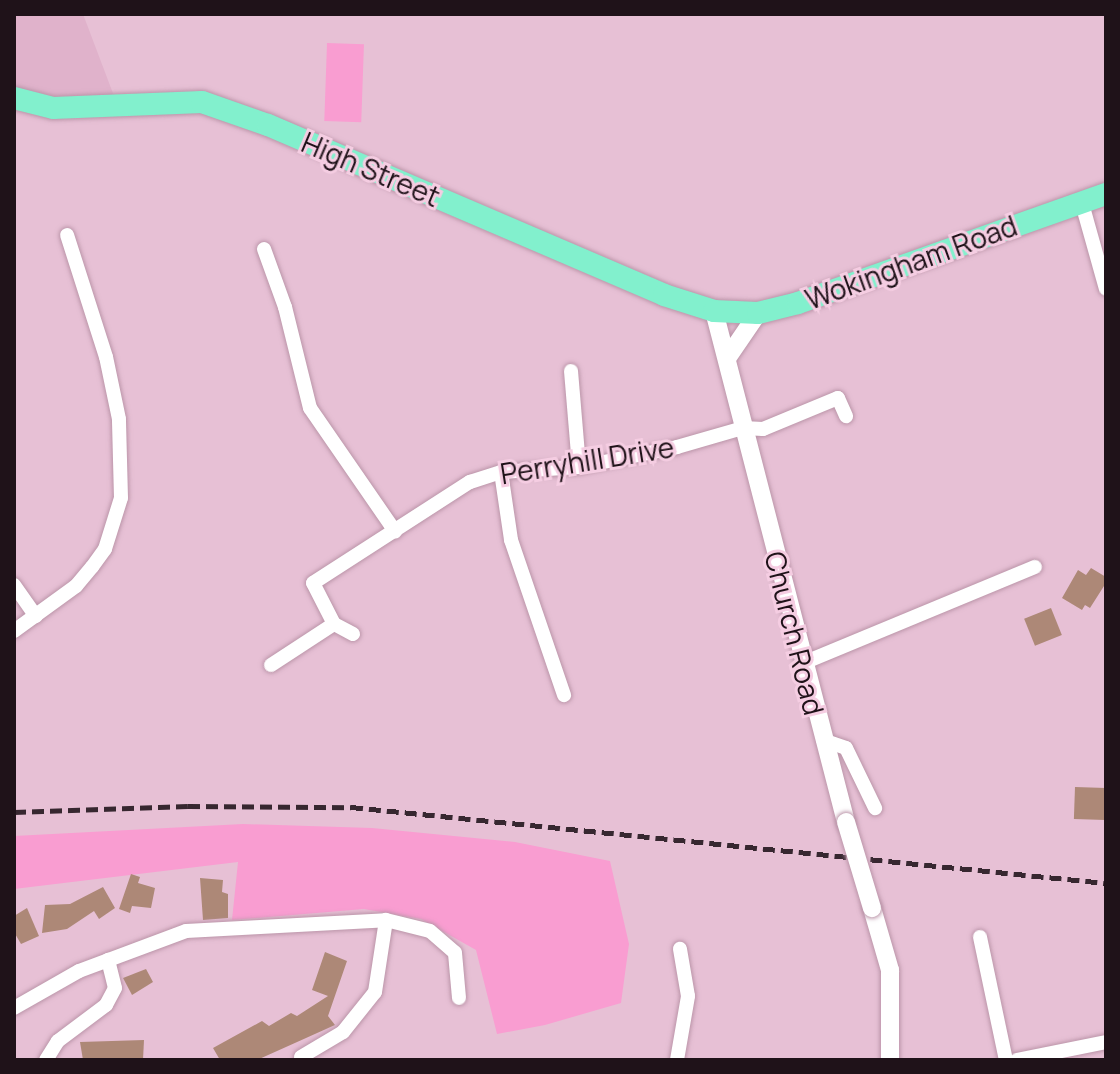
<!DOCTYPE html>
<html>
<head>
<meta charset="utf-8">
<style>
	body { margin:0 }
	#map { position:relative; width:1120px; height:1074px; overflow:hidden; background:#e7c0d5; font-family:Manrope,sans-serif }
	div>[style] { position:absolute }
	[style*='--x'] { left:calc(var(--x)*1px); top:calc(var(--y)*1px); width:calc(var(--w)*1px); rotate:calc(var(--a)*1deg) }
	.built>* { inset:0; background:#e0b2cb }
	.green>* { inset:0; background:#f99dd1; transform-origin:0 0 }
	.building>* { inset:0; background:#ad8877; transform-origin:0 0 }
	.roads { filter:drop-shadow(0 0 2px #bb95a9) drop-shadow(0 0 2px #bb95a9) }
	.minor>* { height:14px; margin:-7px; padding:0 7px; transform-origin:7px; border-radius:7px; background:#fff }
	.tertiary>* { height:18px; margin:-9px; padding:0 9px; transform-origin:9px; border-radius:9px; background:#fff }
	.primary>* { height:22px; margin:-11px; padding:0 11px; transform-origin:11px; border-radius:11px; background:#82f0cd }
	.rail>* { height:5px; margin-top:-2.5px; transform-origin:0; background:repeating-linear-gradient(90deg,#372730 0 12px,transparent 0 18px) }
	.bridges { filter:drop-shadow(0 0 2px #bb95a9) drop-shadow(0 0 2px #bb95a9) }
	.tertiary-bridge>* { height:18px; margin:-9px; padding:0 9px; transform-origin:9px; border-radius:9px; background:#fff }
	span { translate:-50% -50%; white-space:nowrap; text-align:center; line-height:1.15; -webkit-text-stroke:6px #f5cde2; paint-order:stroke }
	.street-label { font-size:28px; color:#1f1219 }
	.frame { position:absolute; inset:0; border:16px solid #1f1219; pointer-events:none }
</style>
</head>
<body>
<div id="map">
	<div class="built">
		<i style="clip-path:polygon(14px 14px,83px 14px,114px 96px,54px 98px,14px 88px)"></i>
	</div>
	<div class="green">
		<i style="left:327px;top:43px;width:37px;height:78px;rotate:2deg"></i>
		<i style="clip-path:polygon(243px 824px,372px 828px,515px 842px,610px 861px,629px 944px,621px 1003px,545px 1025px,497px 1034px,476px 950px,421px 919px,364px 909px,232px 920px,238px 862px,14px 889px,14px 836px)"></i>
	</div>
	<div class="building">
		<i style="clip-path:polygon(1091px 568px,1106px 577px,1104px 586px,1090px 608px,1085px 605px,1082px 610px,1062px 598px,1078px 570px,1086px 575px)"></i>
		<i style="left:1051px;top:608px;width:29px;height:29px;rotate:68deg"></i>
		<i style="left:1075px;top:787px;width:31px;height:32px;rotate:2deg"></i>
		<i style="clip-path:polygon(131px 874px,140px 877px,138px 883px,155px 888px,151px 908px,132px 906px,130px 913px,119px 909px)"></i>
		<i style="clip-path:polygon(200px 878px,223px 880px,222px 892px,228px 894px,228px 918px,203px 920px)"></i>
		<i style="clip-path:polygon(103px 887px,115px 908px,99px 919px,94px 911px,67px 929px,42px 933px,45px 905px,70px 904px)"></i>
		<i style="clip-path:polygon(27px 908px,39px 936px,21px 944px,14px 932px,14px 916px)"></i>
		<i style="clip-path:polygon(325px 952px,347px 961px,328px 1016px,335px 1025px,257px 1060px,220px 1060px,213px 1048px,262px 1021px,269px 1026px,291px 1013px,297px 1016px,328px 996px,312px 990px)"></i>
		<i style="clip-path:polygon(146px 969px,153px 982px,132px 995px,123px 978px)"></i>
		<i style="clip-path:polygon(144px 1040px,143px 1060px,83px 1060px,80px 1042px)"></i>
	</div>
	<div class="roads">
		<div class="minor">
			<i style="--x:1081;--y:200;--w:92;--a:74.3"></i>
			<i style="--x:264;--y:249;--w:62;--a:70.1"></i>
			<i style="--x:285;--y:307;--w:104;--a:76.1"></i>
			<i style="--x:310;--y:408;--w:150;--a:55.4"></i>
			<i style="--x:571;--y:371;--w:96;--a:85.2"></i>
			<i style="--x:501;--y:472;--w:69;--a:81.6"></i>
			<i style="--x:511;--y:540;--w:164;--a:71.1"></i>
			<i style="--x:14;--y:585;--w:38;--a:55"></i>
			<i style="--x:14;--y:631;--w:77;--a:-36"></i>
			<i style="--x:76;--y:586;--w:25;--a:-50"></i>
			<i style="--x:92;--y:567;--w:22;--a:-54"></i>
			<i style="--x:105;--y:549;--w:53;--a:-72.6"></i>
			<i style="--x:121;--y:498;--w:79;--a:-91.5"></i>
			<i style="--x:119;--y:419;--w:63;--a:-101.8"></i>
			<i style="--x:106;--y:357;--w:128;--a:-107.7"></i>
			<i style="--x:353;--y:634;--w:21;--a:-152"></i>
			<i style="--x:334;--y:624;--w:46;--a:-117.1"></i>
			<i style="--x:313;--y:583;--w:187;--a:-32.8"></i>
			<i style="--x:470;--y:482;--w:33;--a:-18"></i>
			<i style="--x:501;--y:472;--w:78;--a:-3.7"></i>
			<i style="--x:579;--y:467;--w:100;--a:-11.5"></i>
			<i style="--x:677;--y:447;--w:69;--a:-16.1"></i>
			<i style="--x:743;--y:428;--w:20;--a:3"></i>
			<i style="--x:763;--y:429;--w:81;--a:-22.5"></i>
			<i style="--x:838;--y:398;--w:20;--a:66"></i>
			<i style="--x:803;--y:663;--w:251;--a:-22.5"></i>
			<i style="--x:271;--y:665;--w:75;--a:-33.1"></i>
			<i style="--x:823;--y:740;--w:24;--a:19"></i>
			<i style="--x:846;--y:748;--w:67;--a:64.2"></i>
			<i style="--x:980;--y:937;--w:126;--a:78.1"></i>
			<i style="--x:14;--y:1008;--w:75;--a:-29.6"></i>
			<i style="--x:79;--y:971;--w:114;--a:-20.5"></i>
			<i style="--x:186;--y:931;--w:200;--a:-3.1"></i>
			<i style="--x:386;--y:920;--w:45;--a:14"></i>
			<i style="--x:430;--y:931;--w:33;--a:41"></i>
			<i style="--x:455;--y:953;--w:45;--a:84.9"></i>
			<i style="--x:301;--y:1057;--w:49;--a:-30.8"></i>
			<i style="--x:343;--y:1032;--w:51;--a:-51.3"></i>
			<i style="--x:375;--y:992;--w:73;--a:-81.3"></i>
			<i style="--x:46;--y:1060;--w:22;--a:-58"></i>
			<i style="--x:58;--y:1041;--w:60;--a:-36.9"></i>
			<i style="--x:106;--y:1005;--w:19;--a:-62"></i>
			<i style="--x:115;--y:988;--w:29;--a:-104"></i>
			<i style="--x:677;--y:1060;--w:65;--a:-80.2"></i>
			<i style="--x:688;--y:996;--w:48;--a:-99.7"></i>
			<i style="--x:1017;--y:1060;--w:91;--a:-11.4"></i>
		</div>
		<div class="tertiary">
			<i style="--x:714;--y:311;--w:528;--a:75.52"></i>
			<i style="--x:728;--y:357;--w:53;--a:-55.7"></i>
			<i style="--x:872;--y:908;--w:65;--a:73.8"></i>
			<i style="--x:890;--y:970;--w:90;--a:90"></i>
		</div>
		<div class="primary">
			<i style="--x:14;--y:98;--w:40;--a:14.4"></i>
			<i style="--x:53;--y:108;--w:149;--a:-2.3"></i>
			<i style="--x:202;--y:102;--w:70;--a:19.2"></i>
			<i style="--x:268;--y:125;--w:431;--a:23.2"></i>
			<i style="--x:664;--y:295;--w:52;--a:17.7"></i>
			<i style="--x:714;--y:311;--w:44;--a:2.6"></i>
			<i style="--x:758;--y:313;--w:41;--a:-14"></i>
			<i style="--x:798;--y:303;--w:327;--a:-19.5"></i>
		</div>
	</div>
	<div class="rail">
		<i style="--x:14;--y:812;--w:174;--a:-2"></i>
		<i style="--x:188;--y:806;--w:163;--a:0.4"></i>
		<i style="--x:351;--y:807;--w:759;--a:5.75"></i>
	</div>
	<div class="bridges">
		<div class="tertiary-bridge">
			<i style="--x:846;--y:822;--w:90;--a:73.2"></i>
		</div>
	</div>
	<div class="street-label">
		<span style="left:371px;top:169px;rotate:23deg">High Street</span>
		<span style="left:911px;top:262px;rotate:-20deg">Wokingham Road</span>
		<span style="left:587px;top:460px;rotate:-9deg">Perryhill Drive</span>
		<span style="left:795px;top:633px;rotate:76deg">Church Road</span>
	</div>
	<div class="frame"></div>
</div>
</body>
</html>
